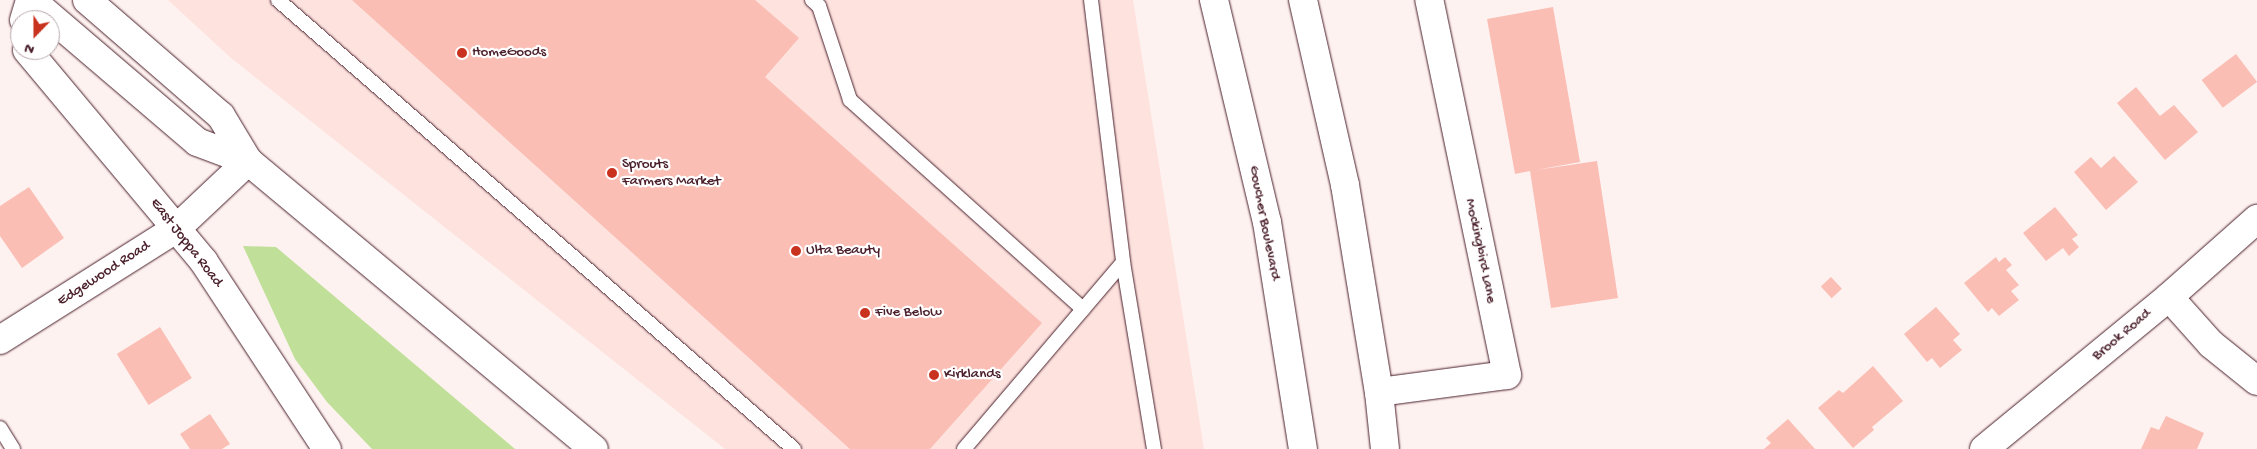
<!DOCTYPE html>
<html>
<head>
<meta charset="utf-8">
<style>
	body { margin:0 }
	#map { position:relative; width:2257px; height:449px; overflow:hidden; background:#fef2f0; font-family:"Gochi Hand",sans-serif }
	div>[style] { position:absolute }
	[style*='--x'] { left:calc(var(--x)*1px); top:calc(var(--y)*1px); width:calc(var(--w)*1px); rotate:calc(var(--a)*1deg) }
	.built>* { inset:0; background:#fde2de }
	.green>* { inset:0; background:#c0df98 }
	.building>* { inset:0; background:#fabeb5; transform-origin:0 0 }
	.roads { filter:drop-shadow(0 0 1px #4a1f2b) drop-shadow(0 0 1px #4a1f2b) }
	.service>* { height:14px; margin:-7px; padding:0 7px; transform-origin:7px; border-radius:7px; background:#fff }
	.minor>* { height:28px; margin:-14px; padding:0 14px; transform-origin:14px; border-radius:14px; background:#fff }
	.secondary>* { height:28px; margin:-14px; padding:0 14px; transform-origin:14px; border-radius:14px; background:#fff }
	.dots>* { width:14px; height:14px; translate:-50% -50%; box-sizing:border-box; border:2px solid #fff; border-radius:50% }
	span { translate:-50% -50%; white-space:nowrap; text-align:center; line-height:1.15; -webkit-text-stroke:4.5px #fff; paint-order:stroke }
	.poi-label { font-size:15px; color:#4a1f2b }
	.left { translate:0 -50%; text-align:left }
	.street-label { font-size:15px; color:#4a1f2b }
	.north { position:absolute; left:10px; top:10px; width:50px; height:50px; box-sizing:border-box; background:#fff; border:1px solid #b7a5aa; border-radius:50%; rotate:202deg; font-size:14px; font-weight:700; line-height:20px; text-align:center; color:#4a1f2b }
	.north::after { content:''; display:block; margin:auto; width:18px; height:22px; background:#c8321e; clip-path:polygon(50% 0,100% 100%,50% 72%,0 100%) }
</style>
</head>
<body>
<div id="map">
	<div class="built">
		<i style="clip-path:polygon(168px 0,1133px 0,1204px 449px,725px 449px,231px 58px)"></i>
	</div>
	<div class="green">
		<i style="clip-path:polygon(243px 246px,276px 247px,515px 449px,372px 449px,327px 402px,295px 359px)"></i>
	</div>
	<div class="building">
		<i style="clip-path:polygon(352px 0,755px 0,799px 38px,765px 77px,1042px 323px,930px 449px,850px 449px)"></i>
		<i style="clip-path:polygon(1553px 7px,1580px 162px,1536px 170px,1597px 161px,1618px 298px,1551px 308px,1530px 171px,1515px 174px,1487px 19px)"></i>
		<i style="left:2236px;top:54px;width:35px;height:43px;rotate:53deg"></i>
		<i style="clip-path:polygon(2136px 87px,2160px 116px,2174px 105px,2198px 132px,2165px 160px,2117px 103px)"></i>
		<i style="clip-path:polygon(2114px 156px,2138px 182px,2106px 210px,2074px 172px,2091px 157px,2101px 168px)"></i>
		<i style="clip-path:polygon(29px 187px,64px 238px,22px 268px,0 236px,0 206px)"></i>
		<i style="clip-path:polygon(2055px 207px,2078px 235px,2072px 239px,2079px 247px,2069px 256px,2063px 248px,2046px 261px,2023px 233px)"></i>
		<i style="clip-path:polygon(1996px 257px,1999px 262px,2005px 257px,2012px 265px,2006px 270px,2019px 285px,2011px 291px,2019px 300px,1999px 316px,1992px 308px,1988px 312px,1964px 283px)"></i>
		<i style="left:1831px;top:277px;width:16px;height:14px;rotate:47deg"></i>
		<i style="clip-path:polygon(1936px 307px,1960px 334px,1953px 340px,1962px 350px,1940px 368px,1932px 358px,1927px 362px,1904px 334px)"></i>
		<i style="left:160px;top:327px;width:60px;height:51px;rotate:58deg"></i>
		<i style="clip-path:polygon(1873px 366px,1903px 401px,1872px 427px,1874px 430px,1853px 448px,1818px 408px,1839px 390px,1843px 393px)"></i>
		<i style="clip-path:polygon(210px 414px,230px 444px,222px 449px,190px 449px,180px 434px)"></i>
		<i style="clip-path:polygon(2166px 416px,2204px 433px,2197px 449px,2141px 449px,2151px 427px,2159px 430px)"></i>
		<i style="clip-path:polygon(1788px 419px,1815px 449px,1764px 449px,1771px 443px,1766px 438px)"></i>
	</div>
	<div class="roads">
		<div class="service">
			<i style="--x:278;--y:0;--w:684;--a:41.03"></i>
			<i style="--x:812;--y:0;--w:9;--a:41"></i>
			<i style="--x:819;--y:6;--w:99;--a:71.7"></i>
			<i style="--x:850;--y:100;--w:313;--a:41.9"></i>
			<i style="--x:1091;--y:0;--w:264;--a:83"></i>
			<i style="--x:1123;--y:262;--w:190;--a:80.6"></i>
			<i style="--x:0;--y:428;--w:25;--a:58"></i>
			<i style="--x:964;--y:449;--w:245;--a:-49.6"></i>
		</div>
		<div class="minor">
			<i style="--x:24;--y:20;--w:21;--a:-73"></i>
			<i style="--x:27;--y:50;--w:276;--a:50.1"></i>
			<i style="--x:204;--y:262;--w:224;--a:56.7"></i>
			<i style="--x:2169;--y:297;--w:63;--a:48.2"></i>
			<i style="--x:2211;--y:344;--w:59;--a:38.8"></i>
			<i style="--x:0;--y:340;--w:209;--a:-32.3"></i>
			<i style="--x:177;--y:228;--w:98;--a:-43.3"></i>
			<i style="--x:1379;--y:392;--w:129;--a:-7.6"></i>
			<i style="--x:1507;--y:375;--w:383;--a:-101.7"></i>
			<i style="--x:1984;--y:449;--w:239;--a:-39.4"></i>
			<i style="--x:2169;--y:297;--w:118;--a:-41.6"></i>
		</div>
		<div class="secondary">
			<i style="--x:31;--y:0;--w:218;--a:40.5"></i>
			<i style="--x:197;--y:142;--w:54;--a:20.4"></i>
			<i style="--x:248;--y:161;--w:450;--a:39.8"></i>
			<i style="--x:87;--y:0;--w:177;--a:40.9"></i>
			<i style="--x:221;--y:116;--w:52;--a:59"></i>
			<i style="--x:1214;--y:0;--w:228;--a:76.6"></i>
			<i style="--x:1267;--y:222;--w:230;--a:81"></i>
			<i style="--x:1303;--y:0;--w:190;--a:77.2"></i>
			<i style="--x:1345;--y:185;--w:210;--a:80.7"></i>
			<i style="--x:1379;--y:392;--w:57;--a:84"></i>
		</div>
	</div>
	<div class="dots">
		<i style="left:462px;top:53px;background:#c8321e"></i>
		<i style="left:612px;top:173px;background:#c8321e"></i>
		<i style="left:796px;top:251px;background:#c8321e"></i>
		<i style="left:865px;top:313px;background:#c8321e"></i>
		<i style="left:934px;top:375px;background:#c8321e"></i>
	</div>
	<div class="poi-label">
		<span class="left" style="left:472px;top:53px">HomeGoods</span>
		<span class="left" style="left:622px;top:173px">Sprouts<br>Farmers Market</span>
		<span class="left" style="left:806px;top:251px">Ulta Beauty</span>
		<span class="left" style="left:875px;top:313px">Five Below</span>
		<span class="left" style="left:944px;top:375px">Kirklands</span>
	</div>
	<div class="street-label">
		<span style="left:1264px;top:223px;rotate:79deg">Goucher Boulevard</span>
		<span style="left:186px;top:243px;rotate:52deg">East Joppa Road</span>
		<span style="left:1480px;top:251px;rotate:78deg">Mockingbird Lane</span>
		<span style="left:104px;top:274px;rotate:-33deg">Edgewood Road</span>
		<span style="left:2122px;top:335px;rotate:-40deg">Brook Road</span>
	</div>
	<div class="north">N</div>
</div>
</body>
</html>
